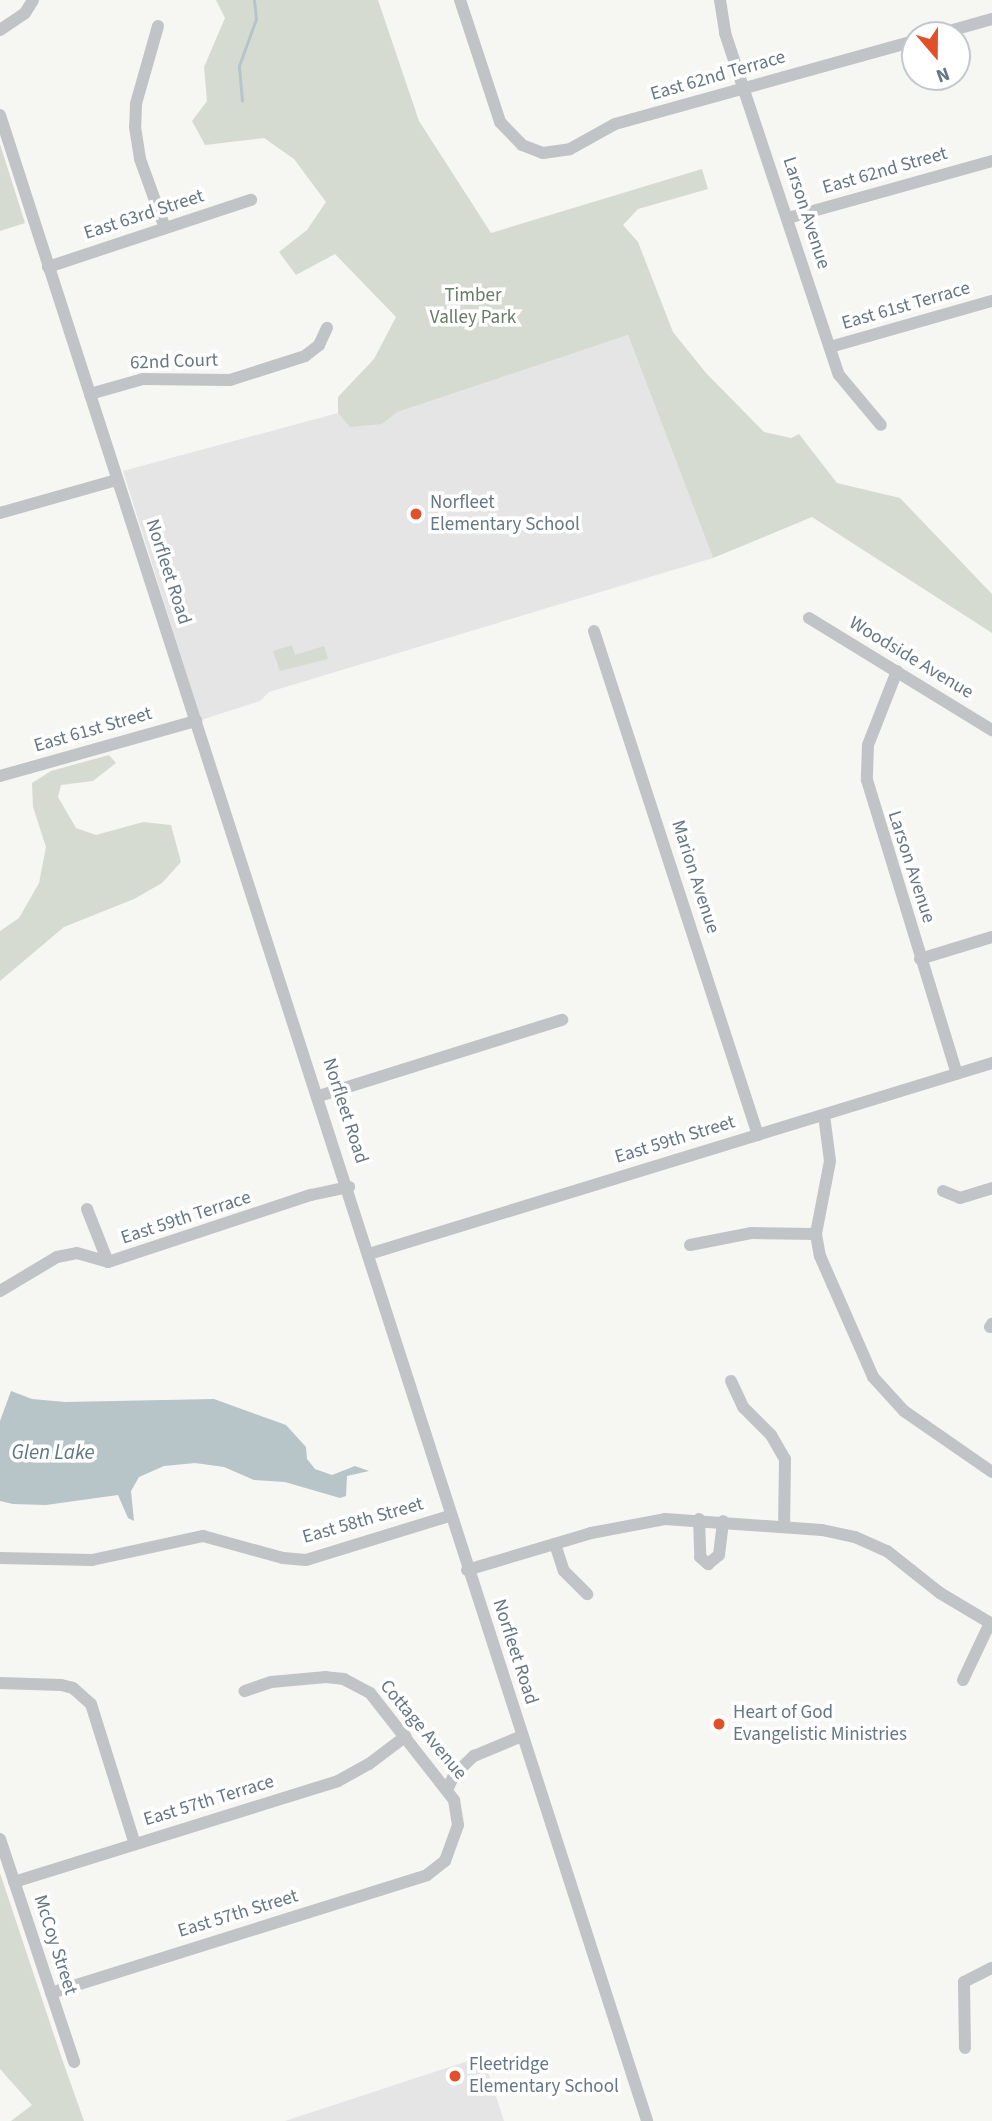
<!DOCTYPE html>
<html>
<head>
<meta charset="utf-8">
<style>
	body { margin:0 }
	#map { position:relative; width:992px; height:2121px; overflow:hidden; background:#f6f6f3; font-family:"Source Sans 3",sans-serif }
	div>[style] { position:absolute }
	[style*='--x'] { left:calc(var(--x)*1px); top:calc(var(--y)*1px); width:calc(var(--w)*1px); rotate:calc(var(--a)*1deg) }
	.built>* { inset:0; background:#e4e5e4 }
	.green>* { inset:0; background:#d6dbd2 }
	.water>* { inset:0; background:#b7c4c8 }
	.stream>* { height:2.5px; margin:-1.25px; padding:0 1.25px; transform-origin:1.25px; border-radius:1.25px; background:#b7c4c8 }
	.minor>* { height:12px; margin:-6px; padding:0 6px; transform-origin:6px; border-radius:6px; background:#c0c4c7 }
	.dots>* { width:19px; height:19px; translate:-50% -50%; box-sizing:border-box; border:4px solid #fff; border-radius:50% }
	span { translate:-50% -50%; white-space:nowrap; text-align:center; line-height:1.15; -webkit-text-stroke:7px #fff; paint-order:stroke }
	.street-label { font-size:19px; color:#667784 }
	.park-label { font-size:19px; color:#697b64 }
	.poi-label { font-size:19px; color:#667784 }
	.left { translate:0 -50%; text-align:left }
	.water-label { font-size:21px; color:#617880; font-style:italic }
	.north { position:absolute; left:901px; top:21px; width:70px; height:70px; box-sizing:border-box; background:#fff; border:2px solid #c2c9ce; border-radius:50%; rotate:160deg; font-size:19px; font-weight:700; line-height:28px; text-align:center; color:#667784 }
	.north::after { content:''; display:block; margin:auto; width:24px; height:32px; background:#e05029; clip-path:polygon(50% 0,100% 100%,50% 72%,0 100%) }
</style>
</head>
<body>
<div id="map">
	<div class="built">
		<i style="clip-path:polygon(628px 335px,713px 558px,269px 692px,260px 701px,201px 720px,123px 471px,338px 413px,351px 427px,411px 400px,496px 378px)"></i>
		<i style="clip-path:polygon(483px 2056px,504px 2121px,285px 2121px)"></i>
	</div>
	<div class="green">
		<i style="clip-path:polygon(216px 0,378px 0,419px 121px,491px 233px,702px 169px,708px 189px,638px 209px,623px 225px,638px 242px,673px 332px,706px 373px,764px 432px,791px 438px,799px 434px,837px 483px,900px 498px,992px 594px,992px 633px,812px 517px,713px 558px,628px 335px,397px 412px,382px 424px,350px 427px,338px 413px,338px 397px,374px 359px,396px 317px,335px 254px,296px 275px,279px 252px,307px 230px,326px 202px,294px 159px,264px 138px,205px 145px,192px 121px,207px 101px,204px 67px,225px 18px)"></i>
		<i style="clip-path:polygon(0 144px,25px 223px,0 231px)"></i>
		<i style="clip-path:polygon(292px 645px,295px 655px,324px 646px,328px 659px,280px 671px,273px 651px)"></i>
		<i style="clip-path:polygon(109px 755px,116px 763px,93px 781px,61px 785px,58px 797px,76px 828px,96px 835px,143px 822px,171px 825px,181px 862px,162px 883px,134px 899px,64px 927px,0 981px,0 931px,19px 918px,39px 883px,46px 847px,33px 807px,32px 783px,51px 771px)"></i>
		<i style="clip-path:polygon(0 1873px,62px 2059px,84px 2121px,11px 2121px,32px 2105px,0 2069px)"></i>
	</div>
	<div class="water">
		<i style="clip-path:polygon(11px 1391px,32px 1399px,65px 1402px,214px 1399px,286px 1425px,306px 1447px,307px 1459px,315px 1469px,332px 1475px,355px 1466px,369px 1471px,347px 1476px,346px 1496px,340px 1498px,285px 1482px,254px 1480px,224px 1467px,195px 1463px,164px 1466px,139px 1477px,131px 1491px,134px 1521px,128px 1518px,118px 1495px,46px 1505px,13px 1504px,0 1501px,0 1421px)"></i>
	</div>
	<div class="stream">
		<i style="--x:242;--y:101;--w:35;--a:-95"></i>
		<i style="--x:239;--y:66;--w:50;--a:-70.1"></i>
		<i style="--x:256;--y:19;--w:19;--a:-96"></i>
	</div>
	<div class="minor">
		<i style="--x:460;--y:0;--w:128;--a:71.8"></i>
		<i style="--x:500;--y:122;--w:32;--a:46"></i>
		<i style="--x:522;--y:145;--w:22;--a:21"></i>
		<i style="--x:543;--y:153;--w:27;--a:-8"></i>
		<i style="--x:570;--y:149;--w:51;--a:-29.1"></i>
		<i style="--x:615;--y:124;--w:311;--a:-15.5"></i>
		<i style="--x:720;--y:0;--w:33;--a:81"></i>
		<i style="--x:725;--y:33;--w:360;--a:71.6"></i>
		<i style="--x:839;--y:375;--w:65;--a:50"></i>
		<i style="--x:158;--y:26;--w:81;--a:105.8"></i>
		<i style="--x:136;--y:104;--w:23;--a:92"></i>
		<i style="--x:135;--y:127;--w:32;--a:81"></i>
		<i style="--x:140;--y:159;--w:73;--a:70.1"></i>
		<i style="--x:0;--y:30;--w:30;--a:-34"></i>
		<i style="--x:25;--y:13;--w:15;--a:-58"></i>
		<i style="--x:935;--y:35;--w:59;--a:-15.7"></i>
		<i style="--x:0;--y:115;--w:2108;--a:72.12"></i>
		<i style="--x:788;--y:218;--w:212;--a:-15.6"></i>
		<i style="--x:48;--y:267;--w:214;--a:-18.3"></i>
		<i style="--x:830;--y:347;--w:168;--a:-15.9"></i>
		<i style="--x:90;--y:394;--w:55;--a:-15.8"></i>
		<i style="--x:143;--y:379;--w:87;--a:0.7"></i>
		<i style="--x:230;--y:380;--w:79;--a:-17.7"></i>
		<i style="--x:305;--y:356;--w:18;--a:-38"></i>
		<i style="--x:319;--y:345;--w:19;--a:-65"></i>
		<i style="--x:0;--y:513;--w:122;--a:-15.8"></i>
		<i style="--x:809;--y:618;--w:215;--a:31.5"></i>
		<i style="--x:594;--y:631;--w:530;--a:71.98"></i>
		<i style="--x:897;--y:671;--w:79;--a:111.4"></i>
		<i style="--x:868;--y:745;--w:35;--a:92"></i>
		<i style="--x:867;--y:780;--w:307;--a:73"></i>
		<i style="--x:0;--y:776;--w:204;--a:-15.7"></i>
		<i style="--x:920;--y:959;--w:75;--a:-17"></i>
		<i style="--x:319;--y:1096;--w:255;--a:-17.4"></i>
		<i style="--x:824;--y:1115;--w:46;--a:82.6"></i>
		<i style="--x:830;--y:1161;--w:74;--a:100.9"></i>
		<i style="--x:816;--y:1234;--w:22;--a:80"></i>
		<i style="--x:820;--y:1256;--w:132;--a:66.3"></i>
		<i style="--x:873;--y:1377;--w:46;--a:47.6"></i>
		<i style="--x:904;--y:1411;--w:107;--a:34.7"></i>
		<i style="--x:943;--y:1191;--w:18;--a:22"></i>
		<i style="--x:960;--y:1198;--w:34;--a:-17"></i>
		<i style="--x:87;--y:1209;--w:57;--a:68.4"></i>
		<i style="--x:690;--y:1245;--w:62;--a:-11.1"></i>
		<i style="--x:751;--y:1233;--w:65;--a:0.9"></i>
		<i style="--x:369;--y:1254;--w:652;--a:-17.04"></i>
		<i style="--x:0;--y:1291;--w:66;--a:-30.8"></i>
		<i style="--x:57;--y:1257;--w:20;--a:-11"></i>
		<i style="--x:77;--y:1253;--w:32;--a:16"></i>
		<i style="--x:108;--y:1262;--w:214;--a:-18.3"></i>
		<i style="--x:311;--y:1195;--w:39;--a:-12"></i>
		<i style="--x:990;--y:1327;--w:4;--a:-56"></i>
		<i style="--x:731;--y:1381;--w:29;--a:65"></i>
		<i style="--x:743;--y:1407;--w:40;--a:45"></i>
		<i style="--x:771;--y:1435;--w:28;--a:60"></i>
		<i style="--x:785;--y:1459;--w:68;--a:90.8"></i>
		<i style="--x:699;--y:1519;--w:38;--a:88"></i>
		<i style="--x:700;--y:1557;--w:11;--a:41"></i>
		<i style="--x:708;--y:1564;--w:14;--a:-39"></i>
		<i style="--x:719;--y:1555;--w:34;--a:-83"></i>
		<i style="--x:555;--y:1544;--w:28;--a:72"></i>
		<i style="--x:564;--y:1571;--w:33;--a:45"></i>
		<i style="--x:0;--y:1558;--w:92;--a:1.2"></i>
		<i style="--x:92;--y:1560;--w:114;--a:-12.2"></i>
		<i style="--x:203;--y:1536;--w:83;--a:15.4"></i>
		<i style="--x:283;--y:1558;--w:23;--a:5"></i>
		<i style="--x:306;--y:1560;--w:150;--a:-17.1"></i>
		<i style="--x:467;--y:1570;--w:129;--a:-16.6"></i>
		<i style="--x:591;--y:1533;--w:75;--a:-10.7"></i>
		<i style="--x:665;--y:1519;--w:157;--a:4"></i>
		<i style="--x:822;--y:1530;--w:34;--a:12"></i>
		<i style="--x:855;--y:1537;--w:35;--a:24"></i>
		<i style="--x:887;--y:1551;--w:68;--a:38.4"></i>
		<i style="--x:940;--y:1593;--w:61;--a:30.8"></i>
		<i style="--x:963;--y:1680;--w:63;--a:-64.7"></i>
		<i style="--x:0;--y:1683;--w:61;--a:1.9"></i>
		<i style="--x:61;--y:1685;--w:12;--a:14"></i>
		<i style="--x:73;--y:1688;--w:24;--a:42"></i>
		<i style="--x:91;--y:1704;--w:147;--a:72.6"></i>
		<i style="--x:448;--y:1788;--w:14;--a:-65"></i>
		<i style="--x:454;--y:1775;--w:28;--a:-44"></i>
		<i style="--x:474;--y:1756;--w:52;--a:-22.6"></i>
		<i style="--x:0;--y:1839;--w:235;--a:71.6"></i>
		<i style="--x:14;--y:1882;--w:339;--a:-17.3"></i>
		<i style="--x:338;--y:1781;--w:35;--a:-29"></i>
		<i style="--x:369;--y:1764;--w:46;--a:-37.1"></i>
		<i style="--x:51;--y:1993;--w:394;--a:-17.4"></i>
		<i style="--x:427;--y:1875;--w:23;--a:-38"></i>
		<i style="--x:445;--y:1861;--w:38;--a:-70"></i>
		<i style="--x:458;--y:1825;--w:25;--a:-99"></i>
		<i style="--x:454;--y:1800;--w:136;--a:-128.1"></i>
		<i style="--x:370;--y:1693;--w:30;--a:-152"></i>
		<i style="--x:344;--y:1679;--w:18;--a:-174"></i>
		<i style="--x:326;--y:1677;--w:55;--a:174.8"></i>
		<i style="--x:271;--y:1682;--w:28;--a:161"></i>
		<i style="--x:965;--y:2048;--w:66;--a:-90.9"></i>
		<i style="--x:964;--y:1982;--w:31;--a:-27"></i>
	</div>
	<div class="dots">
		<i style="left:416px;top:514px;background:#e05029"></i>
		<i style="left:719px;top:1724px;background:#e05029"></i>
		<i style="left:455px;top:2076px;background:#e05029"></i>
	</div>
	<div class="street-label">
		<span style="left:718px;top:76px;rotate:-16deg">East 62nd Terrace</span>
		<span style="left:885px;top:171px;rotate:-16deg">East 62nd Street</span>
		<span style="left:806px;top:213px;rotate:72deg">Larson Avenue</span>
		<span style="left:144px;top:215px;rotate:-18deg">East 63rd Street</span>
		<span style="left:906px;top:306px;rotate:-16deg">East 61st Terrace</span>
		<span style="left:174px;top:362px;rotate:-2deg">62nd Court</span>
		<span style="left:168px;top:572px;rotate:72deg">Norfleet Road</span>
		<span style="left:911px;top:658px;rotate:31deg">Woodside Avenue</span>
		<span style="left:93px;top:730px;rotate:-16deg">East 61st Street</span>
		<span style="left:911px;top:867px;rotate:72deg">Larson Avenue</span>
		<span style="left:695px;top:877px;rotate:72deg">Marion Avenue</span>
		<span style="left:345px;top:1111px;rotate:72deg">Norfleet Road</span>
		<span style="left:675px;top:1140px;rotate:-17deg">East 59th Street</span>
		<span style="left:186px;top:1218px;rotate:-18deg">East 59th Terrace</span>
		<span style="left:363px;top:1521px;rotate:-16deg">East 58th Street</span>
		<span style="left:515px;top:1652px;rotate:72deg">Norfleet Road</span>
		<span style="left:423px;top:1730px;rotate:50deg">Cottage Avenue</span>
		<span style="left:209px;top:1801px;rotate:-17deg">East 57th Terrace</span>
		<span style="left:238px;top:1914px;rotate:-17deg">East 57th Street</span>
		<span style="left:55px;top:1945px;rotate:72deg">McCoy Street</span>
	</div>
	<div class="park-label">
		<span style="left:473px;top:307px">Timber<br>Valley Park</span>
	</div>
	<div class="poi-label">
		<span class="left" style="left:430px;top:514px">Norfleet<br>Elementary School</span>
		<span class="left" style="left:733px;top:1724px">Heart of God<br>Evangelistic Ministries</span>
		<span class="left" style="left:469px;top:2076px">Fleetridge<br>Elementary School</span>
	</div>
	<div class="water-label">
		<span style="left:53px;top:1452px">Glen Lake</span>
	</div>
	<div class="north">N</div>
</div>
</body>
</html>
